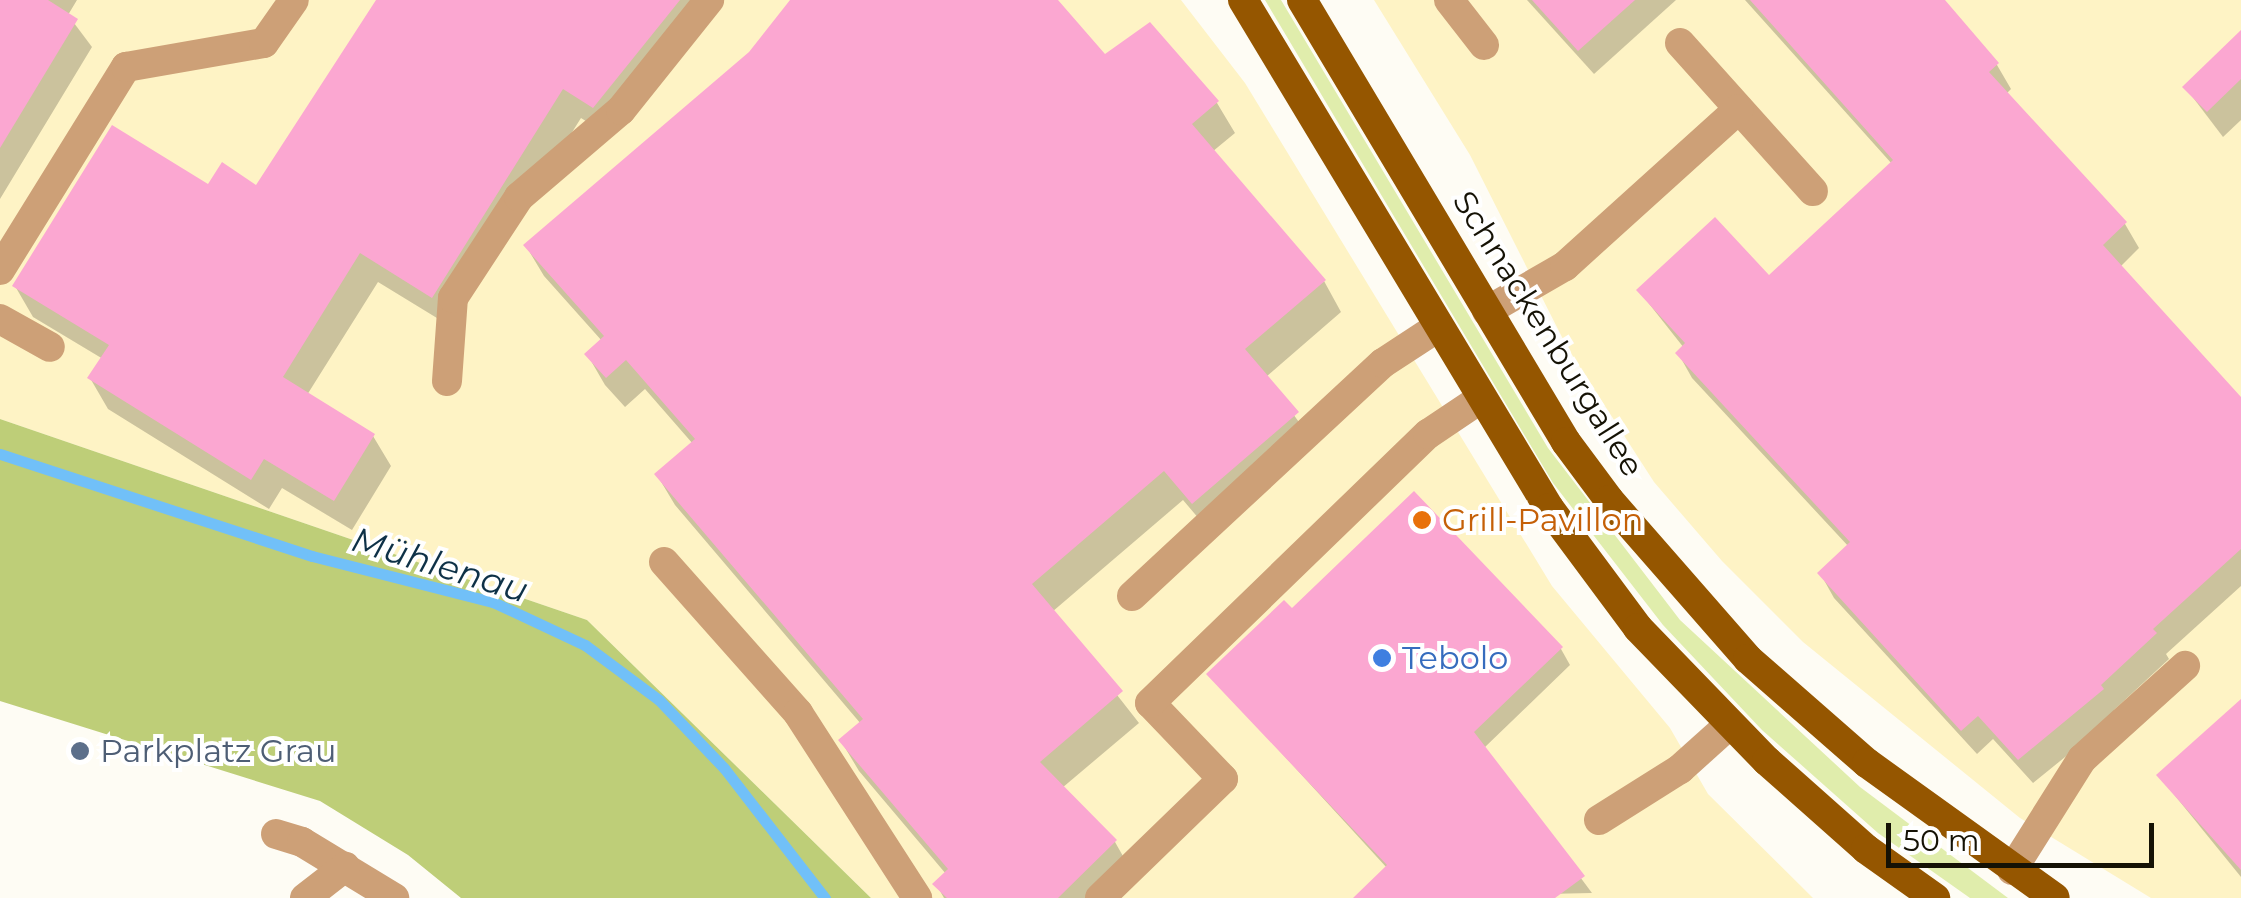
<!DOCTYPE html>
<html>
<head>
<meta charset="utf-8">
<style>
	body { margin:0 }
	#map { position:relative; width:2241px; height:898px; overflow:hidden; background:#fefcf4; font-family:Montserrat,sans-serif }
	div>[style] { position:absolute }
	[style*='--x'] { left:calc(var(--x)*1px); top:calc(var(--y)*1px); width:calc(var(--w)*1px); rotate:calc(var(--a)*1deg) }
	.built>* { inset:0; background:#fef3c5 }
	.green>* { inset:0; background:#e0edac }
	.forest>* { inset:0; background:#bece78 }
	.shadow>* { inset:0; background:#0003 }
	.stream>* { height:11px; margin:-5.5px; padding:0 5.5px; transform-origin:5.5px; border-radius:5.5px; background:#71c0f8 }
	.building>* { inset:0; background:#fba7d1 }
	.minor>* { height:30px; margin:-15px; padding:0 15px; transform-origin:15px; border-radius:15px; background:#cda077 }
	.major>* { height:30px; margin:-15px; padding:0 15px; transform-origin:15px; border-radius:15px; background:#955600 }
	.dots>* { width:28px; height:28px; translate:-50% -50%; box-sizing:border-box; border:5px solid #fff; border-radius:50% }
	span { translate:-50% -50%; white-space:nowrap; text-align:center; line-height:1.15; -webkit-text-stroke:8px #fff; paint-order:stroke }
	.street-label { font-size:32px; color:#151205 }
	.food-label { font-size:32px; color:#c56008 }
	.left { translate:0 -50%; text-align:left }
	.shop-label { font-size:32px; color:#366cbe }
	.service-label { font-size:32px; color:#4e5e75 }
	.water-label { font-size:35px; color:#0e3147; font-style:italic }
	.scale { position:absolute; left:1886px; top:823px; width:268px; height:45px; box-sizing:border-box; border:5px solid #151205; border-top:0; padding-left:12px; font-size:30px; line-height:35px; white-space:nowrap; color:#151205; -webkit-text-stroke:8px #fff; paint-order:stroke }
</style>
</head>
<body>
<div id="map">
	<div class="built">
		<i style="clip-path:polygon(0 0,1181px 0,1245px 83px,1552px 586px,1670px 728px,1708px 794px,1813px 898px,871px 898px,587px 620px,0 419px)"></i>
		<i style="clip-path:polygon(1374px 0,2241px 0,2241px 898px,2151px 898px,2020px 818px,1803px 642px,1722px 561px,1654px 482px,1567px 347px,1470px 155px)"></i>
	</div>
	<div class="green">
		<i style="clip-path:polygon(1265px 0,1281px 0,1548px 448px,1680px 620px,1860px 787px,2008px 898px,1970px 898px,1878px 833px,1762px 730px,1663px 625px,1553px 483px)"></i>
	</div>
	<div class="forest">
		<i style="clip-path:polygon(0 419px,587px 620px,871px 898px,461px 898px,408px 855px,320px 801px,0 701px)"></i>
	</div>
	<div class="shadow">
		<i style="clip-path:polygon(0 0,77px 0,68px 15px,92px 47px,0 199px)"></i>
		<i style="clip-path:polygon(379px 0,722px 0,611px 137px,581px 118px,450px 326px,378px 282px,307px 395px,373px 436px,391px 466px,352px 530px,282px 488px,269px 509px,108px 409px,90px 378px,103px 359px,33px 317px,15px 286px,209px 188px,257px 189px)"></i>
		<i style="clip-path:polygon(793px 0,1053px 0,1105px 58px,1149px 26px,1217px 103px,1235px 133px,1212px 152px,1324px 281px,1341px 312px,1266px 377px,1315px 444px,1211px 533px,1183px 500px,1052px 612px,1139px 723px,1062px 788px,1115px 842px,1132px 872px,1106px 898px,944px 898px,936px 884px,946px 874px,859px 771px,841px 741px,861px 724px,675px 505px,657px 475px,693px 444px,645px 389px,625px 407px,605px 385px,587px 354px,602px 341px,544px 276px,526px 246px,751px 54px)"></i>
		<i style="clip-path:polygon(1527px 0,1676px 0,1594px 74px)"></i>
		<i style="clip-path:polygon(1745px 0,1941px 0,1997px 65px,2011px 89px,2006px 94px,2125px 224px,2139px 248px,2120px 267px,2241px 400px,2241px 586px,2166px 654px,2169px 659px,2114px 710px,2117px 715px,2033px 783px,1993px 739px,1977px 754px,1834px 598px,1820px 573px,1849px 547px,1692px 378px,1678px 353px,1684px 348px,1639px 291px,1769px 279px,1892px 164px)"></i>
		<i style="clip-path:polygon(2241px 34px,2241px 120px,2223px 137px,2185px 87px)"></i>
		<i style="clip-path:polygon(1292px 612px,1561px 649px,1570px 665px,1484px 748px,1592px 893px,1357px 898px,1387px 868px,1210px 675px)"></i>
		<i style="clip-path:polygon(2241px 702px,2241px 877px,2159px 776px)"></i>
	</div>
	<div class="stream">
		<i style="--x:0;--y:454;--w:328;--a:18.1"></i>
		<i style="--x:312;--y:556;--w:187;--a:14.3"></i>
		<i style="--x:493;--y:602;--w:102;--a:25.1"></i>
		<i style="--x:585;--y:645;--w:92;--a:36.6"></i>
		<i style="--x:659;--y:700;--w:94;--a:46.3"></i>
		<i style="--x:724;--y:768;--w:165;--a:52.2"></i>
	</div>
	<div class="building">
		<i style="clip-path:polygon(0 0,48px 0,78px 19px,0 148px)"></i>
		<i style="clip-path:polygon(376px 0,680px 0,593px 108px,563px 89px,432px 298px,360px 253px,283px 377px,375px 434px,334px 501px,264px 459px,251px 480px,87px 378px,109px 345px,12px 286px,112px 125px,208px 184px,222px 162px,256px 185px)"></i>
		<i style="clip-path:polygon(790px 0,1058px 0,1105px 54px,1150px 22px,1219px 101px,1192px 124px,1326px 280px,1245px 349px,1299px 412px,1192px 504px,1164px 471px,1032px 584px,1123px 691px,1040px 762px,1117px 840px,1058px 898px,947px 898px,932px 884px,948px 869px,838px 740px,863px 719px,654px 474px,695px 439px,626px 360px,606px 378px,584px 354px,604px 336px,523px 245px,749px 52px)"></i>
		<i style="clip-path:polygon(1532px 0,1635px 0,1578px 51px)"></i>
		<i style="clip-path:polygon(1750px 0,1945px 0,1999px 63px,1989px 72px,2127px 222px,2103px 245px,2241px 397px,2241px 549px,2153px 629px,2157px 633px,2101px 685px,2104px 689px,2018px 760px,1978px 716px,1961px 731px,1817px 573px,1850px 542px,1675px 353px,1685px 343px,1636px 290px,1715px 217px,1769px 275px,1893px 160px)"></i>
		<i style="clip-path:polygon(2241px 30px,2241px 79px,2207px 112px,2182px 87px)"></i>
		<i style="clip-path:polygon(1414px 491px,1563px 647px,1474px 732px,1585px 876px,1555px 898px,1353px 898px,1387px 865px,1206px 674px,1284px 600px,1292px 608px)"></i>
		<i style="clip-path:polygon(2241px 699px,2241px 870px,2156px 775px)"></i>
	</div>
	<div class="minor">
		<i style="--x:1449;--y:0;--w:57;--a:52.1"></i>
		<i style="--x:1680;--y:43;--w:199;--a:48.1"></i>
		<i style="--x:0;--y:270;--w:239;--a:-58.2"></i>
		<i style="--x:126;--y:67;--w:140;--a:-9.9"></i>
		<i style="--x:264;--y:43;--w:52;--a:-55.1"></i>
		<i style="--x:1487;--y:311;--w:90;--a:-30"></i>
		<i style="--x:1565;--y:266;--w:234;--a:-42.1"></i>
		<i style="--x:0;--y:319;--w:57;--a:29.2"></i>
		<i style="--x:447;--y:381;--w:83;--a:-85.9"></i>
		<i style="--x:453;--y:298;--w:121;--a:-56.8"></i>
		<i style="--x:519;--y:197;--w:134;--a:-40.5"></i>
		<i style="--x:621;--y:110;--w:141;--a:-51.3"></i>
		<i style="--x:664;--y:562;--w:202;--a:48.4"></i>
		<i style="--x:798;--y:713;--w:220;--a:57.2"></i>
		<i style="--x:1132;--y:596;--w:342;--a:-42.9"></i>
		<i style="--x:1383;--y:363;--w:66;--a:-33.2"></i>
		<i style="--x:1599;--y:820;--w:96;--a:-32.2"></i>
		<i style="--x:1680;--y:769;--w:66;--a:-41.9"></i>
		<i style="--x:276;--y:834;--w:27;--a:17"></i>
		<i style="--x:302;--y:842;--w:108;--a:31.3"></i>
		<i style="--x:2012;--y:870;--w:131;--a:-57.8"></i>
		<i style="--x:2082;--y:759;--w:139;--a:-42.1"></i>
		<i style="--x:305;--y:898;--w:51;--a:-37.8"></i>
		<i style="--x:1100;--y:898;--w:171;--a:-44.1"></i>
		<i style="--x:1223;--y:779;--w:105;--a:-133.8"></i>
		<i style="--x:1150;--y:703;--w:387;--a:-44.1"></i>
		<i style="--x:1428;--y:434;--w:63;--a:-33.9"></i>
	</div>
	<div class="major">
		<i style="--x:1243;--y:0;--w:593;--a:58.94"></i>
		<i style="--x:1549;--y:508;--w:149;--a:53.4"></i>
		<i style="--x:1638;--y:628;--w:185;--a:45.9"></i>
		<i style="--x:1767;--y:761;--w:132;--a:41.6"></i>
		<i style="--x:1866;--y:849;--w:85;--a:35.4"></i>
		<i style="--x:1302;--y:0;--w:515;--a:59.15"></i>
		<i style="--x:1566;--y:442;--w:72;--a:53.4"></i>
		<i style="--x:1609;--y:500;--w:211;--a:48.8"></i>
		<i style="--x:1748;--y:659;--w:158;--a:41.2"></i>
		<i style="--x:1867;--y:763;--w:231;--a:35.7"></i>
	</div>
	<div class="dots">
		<i style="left:1422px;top:520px;background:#e8710a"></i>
		<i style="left:1382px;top:658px;background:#3f7fe0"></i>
		<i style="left:80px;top:751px;background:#5c6f8a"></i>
	</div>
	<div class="street-label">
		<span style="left:1548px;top:334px;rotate:58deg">Schnackenburgallee</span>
	</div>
	<div class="food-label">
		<span class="left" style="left:1442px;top:520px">Grill-Pavillon</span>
	</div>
	<div class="shop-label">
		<span class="left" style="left:1402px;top:658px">Tebolo</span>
	</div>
	<div class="service-label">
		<span class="left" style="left:100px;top:751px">Parkplatz Grau</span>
	</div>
	<div class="water-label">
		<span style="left:440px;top:565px;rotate:17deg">Mühlenau</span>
	</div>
	<div class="scale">50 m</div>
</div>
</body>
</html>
